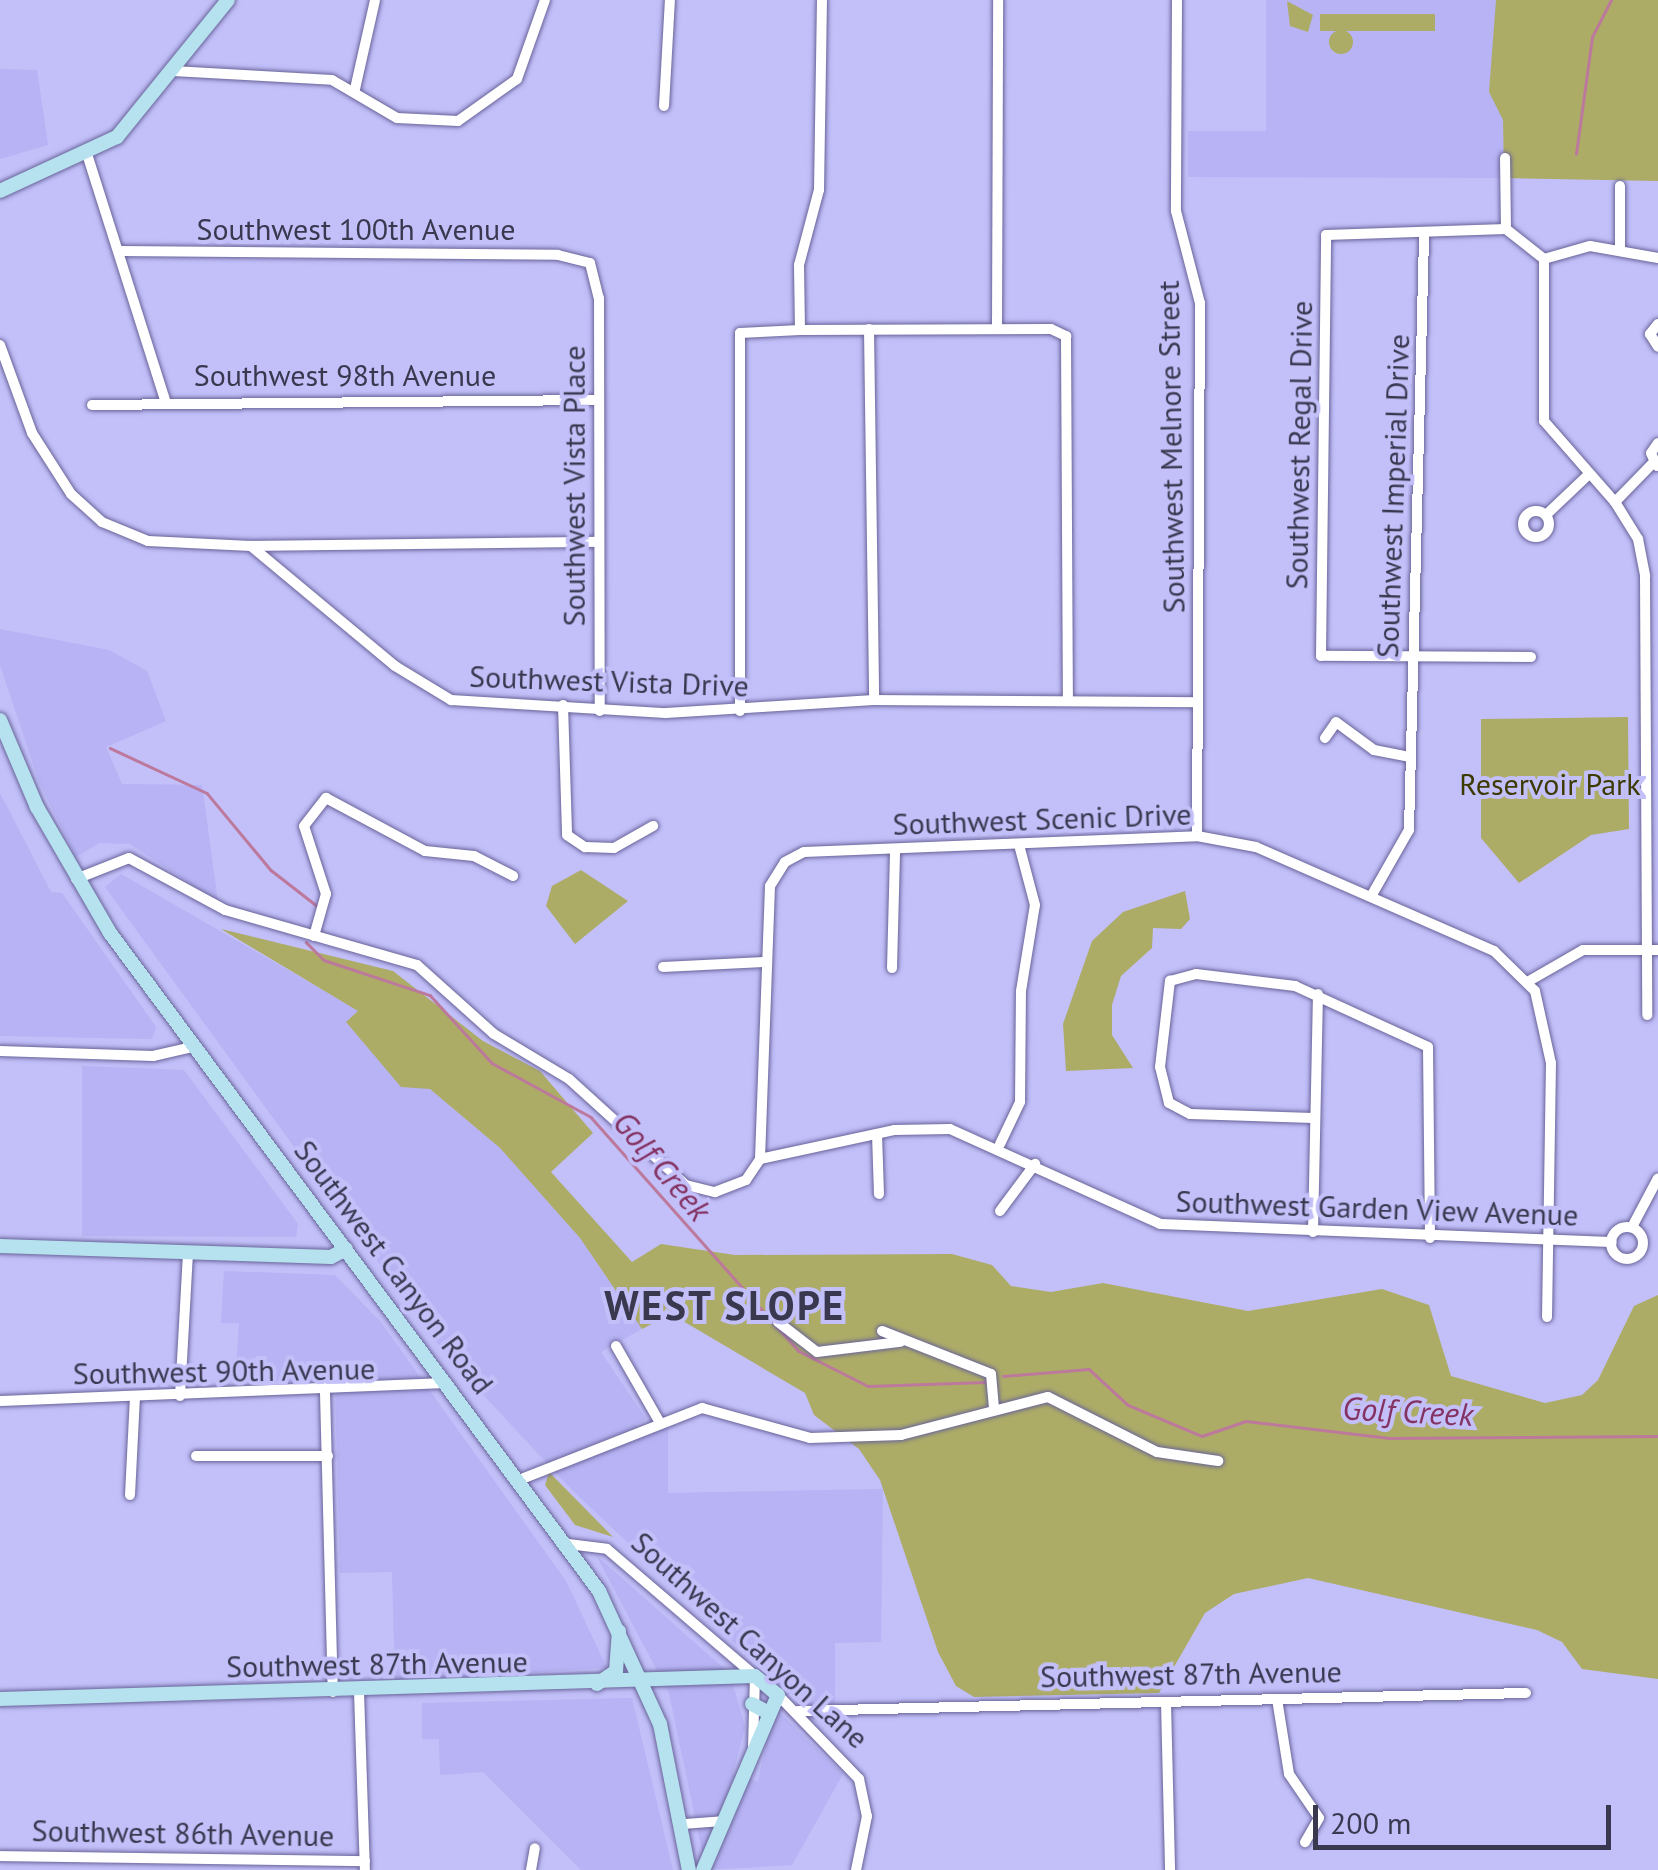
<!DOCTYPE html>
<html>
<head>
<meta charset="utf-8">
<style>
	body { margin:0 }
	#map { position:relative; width:1658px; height:1870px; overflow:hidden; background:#c2bff9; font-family:"PT Sans",sans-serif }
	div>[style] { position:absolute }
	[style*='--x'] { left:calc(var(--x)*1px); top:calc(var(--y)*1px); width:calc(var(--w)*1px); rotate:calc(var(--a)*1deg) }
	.built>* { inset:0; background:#b7b3f4 }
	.green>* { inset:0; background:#adac67; transform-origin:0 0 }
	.round { border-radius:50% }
	.stream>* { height:2.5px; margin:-1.25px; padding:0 1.25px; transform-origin:1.25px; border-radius:1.25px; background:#bc799c }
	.roads { filter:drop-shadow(0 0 2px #696499) drop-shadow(0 0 2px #696499) }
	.street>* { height:10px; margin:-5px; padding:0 5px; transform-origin:5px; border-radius:5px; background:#fff }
	.street>.ring { margin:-5px; padding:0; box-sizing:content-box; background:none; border:10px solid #fff; border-radius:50% }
	.secondary>* { height:14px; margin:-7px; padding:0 7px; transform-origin:7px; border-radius:7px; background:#b6e2ef }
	span { translate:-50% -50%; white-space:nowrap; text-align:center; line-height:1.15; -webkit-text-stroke:8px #c2bff9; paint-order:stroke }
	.street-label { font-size:30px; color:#39384f }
	.park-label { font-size:30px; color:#3c3a00 }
	.water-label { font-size:32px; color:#843262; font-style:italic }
	.district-label { font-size:40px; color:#39384f; font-weight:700; letter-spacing:2.5px }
	.scale { position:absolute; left:1313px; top:1805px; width:298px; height:45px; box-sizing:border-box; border:5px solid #39384f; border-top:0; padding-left:12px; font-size:30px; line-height:35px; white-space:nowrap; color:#39384f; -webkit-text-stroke:8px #c2bff9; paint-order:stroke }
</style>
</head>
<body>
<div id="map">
	<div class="built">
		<i style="clip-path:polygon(1266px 0,1502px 0,1504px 178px,1188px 177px,1188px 131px,1266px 131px)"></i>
		<i style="clip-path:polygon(0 69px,37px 70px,48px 145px,0 159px)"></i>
		<i style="clip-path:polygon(0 629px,109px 650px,147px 671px,166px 721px,106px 747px,122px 784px,202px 785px,218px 902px,130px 844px,99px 843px,76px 857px,39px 782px,0 665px)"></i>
		<i style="clip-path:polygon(0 793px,51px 892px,62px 893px,156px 1027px,152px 1039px,0 1036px)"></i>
		<i style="clip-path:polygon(121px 874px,359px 1011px,347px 1021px,411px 1086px,430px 1089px,500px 1148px,580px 1238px,642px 1329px,601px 1352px,646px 1419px,636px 1424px,643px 1434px,668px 1424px,668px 1493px,883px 1489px,881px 1642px,835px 1643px,835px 1704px,800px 1705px,573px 1491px,445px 1354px,105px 887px)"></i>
		<i style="clip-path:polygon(82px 1066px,184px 1070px,298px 1224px,296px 1237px,82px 1236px)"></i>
		<i style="clip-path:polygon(224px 1271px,335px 1275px,380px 1321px,566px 1581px,607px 1668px,395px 1681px,392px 1572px,340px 1573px,335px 1383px,235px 1383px,239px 1323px,221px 1323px)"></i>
		<i style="clip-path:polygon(596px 1555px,730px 1674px,745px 1727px,733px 1773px,758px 1782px,774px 1707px,843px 1774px,792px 1865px,706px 1870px,669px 1693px)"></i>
		<i style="clip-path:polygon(632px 1698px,673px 1870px,581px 1870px,483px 1772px,440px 1775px,439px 1739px,422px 1739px,422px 1703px)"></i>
	</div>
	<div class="green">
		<i style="clip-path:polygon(1496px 0,1658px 0,1658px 181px,1504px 178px,1503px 120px,1489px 92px)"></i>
		<i style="clip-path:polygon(1287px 1px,1313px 15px,1308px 32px,1290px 26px)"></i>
		<i style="left:1435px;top:14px;width:17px;height:115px;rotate:90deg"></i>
		<i class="round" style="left:1329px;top:30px;width:24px;height:24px"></i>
		<i style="clip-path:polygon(1628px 717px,1629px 829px,1591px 835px,1519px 883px,1481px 838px,1481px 719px)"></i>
		<i style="clip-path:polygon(581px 870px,628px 901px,575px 944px,546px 906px,552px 886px)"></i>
		<i style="clip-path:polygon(1185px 891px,1190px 919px,1181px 929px,1153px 928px,1152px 948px,1121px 976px,1112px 1005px,1112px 1035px,1133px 1068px,1066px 1071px,1063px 1024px,1092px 941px,1123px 912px)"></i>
		<i style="clip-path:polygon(221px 929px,393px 971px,483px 1041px,540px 1071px,593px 1133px,551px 1172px,632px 1262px,661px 1244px,735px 1255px,952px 1254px,992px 1265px,1011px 1286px,1051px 1292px,1103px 1283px,1248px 1311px,1382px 1289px,1429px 1305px,1451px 1376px,1545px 1403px,1582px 1395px,1598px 1380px,1634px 1306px,1658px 1295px,1658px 1679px,1582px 1669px,1562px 1642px,1537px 1630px,1308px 1578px,1234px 1594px,1205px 1613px,1159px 1693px,974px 1697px,956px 1686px,938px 1652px,880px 1480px,859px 1449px,814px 1415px,805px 1393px,671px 1314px,642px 1329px,580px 1238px,500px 1148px,430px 1089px,401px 1087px,346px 1022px,358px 1011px)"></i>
		<i style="clip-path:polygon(549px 1472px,613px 1537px,575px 1525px,545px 1485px)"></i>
	</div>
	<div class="stream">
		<i style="--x:1576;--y:154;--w:118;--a:-82.2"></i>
		<i style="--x:1592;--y:37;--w:42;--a:-62.8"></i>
		<i style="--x:110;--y:748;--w:107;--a:24.9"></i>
		<i style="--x:207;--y:793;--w:100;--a:50.3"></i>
		<i style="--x:271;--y:870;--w:57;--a:37.9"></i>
		<i style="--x:306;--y:942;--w:25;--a:45"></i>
		<i style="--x:324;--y:960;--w:112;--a:18.3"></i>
		<i style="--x:430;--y:995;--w:92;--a:47.6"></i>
		<i style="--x:492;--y:1063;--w:113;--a:28.6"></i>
		<i style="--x:591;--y:1117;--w:313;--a:48.4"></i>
		<i style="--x:799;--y:1351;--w:77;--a:26.9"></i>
		<i style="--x:868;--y:1386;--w:117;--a:-2"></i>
		<i style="--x:1003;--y:1376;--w:86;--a:-4.7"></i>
		<i style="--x:1089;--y:1369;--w:53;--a:42.7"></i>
		<i style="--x:1128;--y:1405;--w:80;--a:22.7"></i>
		<i style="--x:1202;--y:1436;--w:46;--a:-18.8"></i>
		<i style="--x:1246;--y:1421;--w:144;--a:6.8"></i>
		<i style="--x:1389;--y:1438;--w:269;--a:-0.4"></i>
	</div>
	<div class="roads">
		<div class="street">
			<i style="--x:1177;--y:0;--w:211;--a:90.3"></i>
			<i style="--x:1176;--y:211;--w:95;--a:75.4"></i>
			<i style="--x:1200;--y:303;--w:533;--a:90.32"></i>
			<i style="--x:173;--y:71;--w:159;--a:3.2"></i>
			<i style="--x:332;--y:80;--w:75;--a:30.3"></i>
			<i style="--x:397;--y:118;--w:61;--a:2.8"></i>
			<i style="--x:458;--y:121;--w:72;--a:-35.4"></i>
			<i style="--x:517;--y:79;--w:84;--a:-70.5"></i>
			<i style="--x:355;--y:89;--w:91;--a:-77.3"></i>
			<i style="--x:664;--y:106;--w:106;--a:-86.8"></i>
			<i style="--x:87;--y:154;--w:258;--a:72.4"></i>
			<i style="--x:1505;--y:158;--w:71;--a:89.2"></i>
			<i style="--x:1620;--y:249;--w:63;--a:-90"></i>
			<i style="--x:120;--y:251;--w:438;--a:0.5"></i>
			<i style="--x:558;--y:255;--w:33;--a:14"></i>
			<i style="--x:590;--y:263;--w:36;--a:76"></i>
			<i style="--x:599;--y:298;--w:413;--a:89.9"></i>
			<i style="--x:1544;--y:259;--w:162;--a:90"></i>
			<i style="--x:1544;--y:421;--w:108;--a:48.8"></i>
			<i style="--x:1615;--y:502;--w:44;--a:58.1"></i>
			<i style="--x:1638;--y:539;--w:38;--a:79"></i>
			<i style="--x:1645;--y:576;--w:439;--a:89.7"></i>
			<i style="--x:1544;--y:259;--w:48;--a:-15.8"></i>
			<i style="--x:1590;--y:246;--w:69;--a:10"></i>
			<i style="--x:1658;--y:324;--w:13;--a:129"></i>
			<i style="--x:1650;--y:334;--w:15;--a:58"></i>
			<i style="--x:997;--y:328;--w:328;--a:-89.8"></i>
			<i style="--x:869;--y:329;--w:371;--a:89.2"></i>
			<i style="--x:800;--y:330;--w:65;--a:-90.9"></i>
			<i style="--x:799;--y:265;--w:78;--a:-75.1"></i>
			<i style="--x:819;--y:190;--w:190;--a:-89.1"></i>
			<i style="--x:0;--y:345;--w:94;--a:70"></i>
			<i style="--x:32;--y:433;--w:72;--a:57.4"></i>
			<i style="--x:71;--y:494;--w:42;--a:42.1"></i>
			<i style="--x:102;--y:522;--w:50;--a:22.4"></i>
			<i style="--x:148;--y:541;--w:103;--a:2.8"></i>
			<i style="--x:251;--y:546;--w:187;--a:39.8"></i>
			<i style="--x:395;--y:666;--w:66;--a:31.3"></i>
			<i style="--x:451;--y:700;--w:215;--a:3.5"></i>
			<i style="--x:666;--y:713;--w:208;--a:-3.6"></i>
			<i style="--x:874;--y:700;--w:324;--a:0.4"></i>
			<i style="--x:92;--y:405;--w:507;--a:-0.57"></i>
			<i style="--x:1657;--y:466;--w:14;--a:-115"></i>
			<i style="--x:1651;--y:453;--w:12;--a:-55"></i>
			<i style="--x:1615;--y:502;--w:54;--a:-45.7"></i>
			<i class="ring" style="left:1523px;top:511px;width:16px;height:16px"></i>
			<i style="--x:1546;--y:515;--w:55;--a:-43.5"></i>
			<i style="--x:251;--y:546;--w:348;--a:-0.7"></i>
			<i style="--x:1531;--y:657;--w:210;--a:-179.7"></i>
			<i style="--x:1321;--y:656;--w:421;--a:-89.3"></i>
			<i style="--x:1326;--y:235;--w:180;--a:-1.9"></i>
			<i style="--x:1506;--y:229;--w:48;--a:38.3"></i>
			<i style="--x:563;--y:705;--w:130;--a:88.2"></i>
			<i style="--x:567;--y:835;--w:22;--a:34"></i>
			<i style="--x:585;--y:847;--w:29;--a:2"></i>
			<i style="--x:614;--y:848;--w:45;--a:-29.4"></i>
			<i style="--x:740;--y:711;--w:378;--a:-90"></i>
			<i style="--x:740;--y:333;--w:60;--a:-2.9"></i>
			<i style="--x:800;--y:330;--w:251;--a:-0.2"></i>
			<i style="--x:1051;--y:329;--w:17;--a:25"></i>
			<i style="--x:1066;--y:336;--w:364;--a:89.7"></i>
			<i style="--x:1325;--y:738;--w:19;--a:-55"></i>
			<i style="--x:1336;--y:722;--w:47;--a:36.4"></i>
			<i style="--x:1374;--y:750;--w:36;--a:11"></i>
			<i style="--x:76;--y:879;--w:57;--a:-21.6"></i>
			<i style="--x:129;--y:858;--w:109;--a:28.4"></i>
			<i style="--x:225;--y:910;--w:200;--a:16"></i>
			<i style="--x:417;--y:965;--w:103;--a:41.9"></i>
			<i style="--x:494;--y:1034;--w:87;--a:31"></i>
			<i style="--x:569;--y:1079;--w:158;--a:42.2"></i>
			<i style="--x:686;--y:1185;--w:30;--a:14"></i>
			<i style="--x:715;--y:1192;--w:33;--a:-21"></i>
			<i style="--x:746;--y:1180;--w:25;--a:-56"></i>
			<i style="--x:760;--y:1159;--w:273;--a:-87.9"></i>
			<i style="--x:770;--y:886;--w:28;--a:-58"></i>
			<i style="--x:785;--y:862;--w:21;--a:-28"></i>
			<i style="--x:804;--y:852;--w:393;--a:-2.3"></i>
			<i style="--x:1197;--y:836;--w:60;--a:10.6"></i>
			<i style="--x:1256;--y:847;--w:260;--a:23.6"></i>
			<i style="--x:1494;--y:951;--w:57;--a:44.3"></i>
			<i style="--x:1535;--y:991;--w:74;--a:77.5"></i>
			<i style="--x:1551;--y:1063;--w:254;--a:90.9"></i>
			<i style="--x:1373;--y:893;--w:73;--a:-60.3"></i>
			<i style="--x:1409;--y:830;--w:594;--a:-88.55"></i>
			<i style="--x:314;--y:936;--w:44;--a:-74.1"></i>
			<i style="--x:326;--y:894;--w:71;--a:-107.9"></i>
			<i style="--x:304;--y:826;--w:36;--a:-52"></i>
			<i style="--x:326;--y:798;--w:112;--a:28.2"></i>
			<i style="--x:425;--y:851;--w:49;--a:5.8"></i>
			<i style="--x:474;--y:856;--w:44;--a:27.1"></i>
			<i style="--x:663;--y:967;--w:101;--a:-2.8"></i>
			<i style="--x:892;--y:968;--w:118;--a:-88.5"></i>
			<i style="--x:1529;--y:981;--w:62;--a:-29.9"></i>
			<i style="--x:1583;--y:950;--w:75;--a:0"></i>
			<i style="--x:0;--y:1051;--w:153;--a:1.9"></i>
			<i style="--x:153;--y:1056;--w:41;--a:-12.7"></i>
			<i style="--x:1313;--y:1118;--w:123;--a:-178.1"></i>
			<i style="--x:1190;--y:1114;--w:24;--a:-152"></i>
			<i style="--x:1169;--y:1103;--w:37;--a:-104"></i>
			<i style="--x:1160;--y:1067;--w:87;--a:-83.4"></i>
			<i style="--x:1170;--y:981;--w:27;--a:-15"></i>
			<i style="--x:1196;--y:974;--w:100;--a:6.9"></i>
			<i style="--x:1295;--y:986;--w:146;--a:24.6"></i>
			<i style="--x:1428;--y:1047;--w:191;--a:89.4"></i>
			<i style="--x:877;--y:1134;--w:60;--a:88.1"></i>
			<i style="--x:1000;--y:1144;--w:47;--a:-64.5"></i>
			<i style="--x:1020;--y:1102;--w:111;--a:-89.5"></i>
			<i style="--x:1021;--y:991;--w:87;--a:-80.8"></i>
			<i style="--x:1035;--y:905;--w:62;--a:-104.9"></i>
			<i style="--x:760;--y:1159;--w:137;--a:-12.2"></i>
			<i style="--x:894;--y:1130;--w:56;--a:-1"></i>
			<i style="--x:950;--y:1129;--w:230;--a:24.3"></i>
			<i style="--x:1160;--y:1224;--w:452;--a:2.3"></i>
			<i style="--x:1000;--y:1211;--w:59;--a:-53.3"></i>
			<i style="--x:1632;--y:1227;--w:55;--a:-62"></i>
			<i class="ring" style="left:1611px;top:1227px;width:22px;height:22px"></i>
			<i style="--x:1313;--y:1232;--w:238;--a:-88.8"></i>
			<i style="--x:778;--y:1322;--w:49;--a:37.6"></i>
			<i style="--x:817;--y:1352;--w:84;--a:-6.9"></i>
			<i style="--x:882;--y:1331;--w:117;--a:21.5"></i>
			<i style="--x:991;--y:1374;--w:33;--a:85"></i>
			<i style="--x:616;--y:1346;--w:86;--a:60.2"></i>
			<i style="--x:325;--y:1393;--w:299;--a:88.5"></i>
			<i style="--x:180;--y:1396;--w:143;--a:-86.8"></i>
			<i style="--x:0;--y:1401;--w:447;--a:-2.3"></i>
			<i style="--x:196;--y:1456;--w:132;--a:0"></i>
			<i style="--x:519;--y:1480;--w:197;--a:-21.5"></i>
			<i style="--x:702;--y:1408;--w:112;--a:15.5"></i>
			<i style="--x:810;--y:1438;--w:91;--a:-1.9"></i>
			<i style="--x:901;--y:1435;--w:152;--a:-14.5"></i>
			<i style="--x:1048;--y:1397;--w:122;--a:26.8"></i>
			<i style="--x:1157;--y:1452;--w:62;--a:8.4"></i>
			<i style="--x:130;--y:1495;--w:98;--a:-87.1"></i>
			<i style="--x:568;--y:1544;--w:39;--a:7"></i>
			<i style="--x:607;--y:1549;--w:195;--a:40.6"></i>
			<i style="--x:755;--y:1676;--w:72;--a:91.6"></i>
			<i style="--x:359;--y:1692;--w:178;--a:88.1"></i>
			<i style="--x:778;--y:1695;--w:117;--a:46"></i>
			<i style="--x:859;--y:1779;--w:38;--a:78"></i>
			<i style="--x:867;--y:1816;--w:55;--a:101.5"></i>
			<i style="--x:1277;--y:1699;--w:76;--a:80.9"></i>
			<i style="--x:1289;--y:1774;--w:53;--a:55.7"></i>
			<i style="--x:1319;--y:1818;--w:28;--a:120"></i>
			<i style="--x:1166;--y:1703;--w:167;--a:88.6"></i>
			<i style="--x:798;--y:1711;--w:728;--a:-1.42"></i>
			<i style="--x:684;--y:1824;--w:40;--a:-4.3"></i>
			<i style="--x:0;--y:1856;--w:365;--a:0.8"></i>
			<i style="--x:531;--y:1870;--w:22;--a:-80"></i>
		</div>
		<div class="secondary">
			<i style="--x:0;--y:191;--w:129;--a:-24.8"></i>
			<i style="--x:117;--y:137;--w:176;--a:-51"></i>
			<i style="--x:0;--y:720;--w:95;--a:67"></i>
			<i style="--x:37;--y:807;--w:146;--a:59.9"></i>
			<i style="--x:110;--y:933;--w:820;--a:53.38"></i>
			<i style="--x:599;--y:1591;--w:146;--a:65.4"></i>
			<i style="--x:660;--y:1724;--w:149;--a:78.8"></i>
			<i style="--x:0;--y:1246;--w:331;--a:1.9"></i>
			<i style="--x:331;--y:1257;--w:17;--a:-28"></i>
			<i style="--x:597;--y:1684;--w:23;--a:-34"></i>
			<i style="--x:616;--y:1671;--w:40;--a:-85.7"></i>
			<i style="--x:0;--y:1699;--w:755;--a:-1.74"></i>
			<i style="--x:755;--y:1676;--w:30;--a:40"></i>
			<i style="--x:778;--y:1695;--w:190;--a:113.2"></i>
			<i style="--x:752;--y:1704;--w:17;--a:28"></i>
		</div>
	</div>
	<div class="street-label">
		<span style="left:356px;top:229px">Southwest 100th Avenue</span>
		<span style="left:345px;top:375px">Southwest 98th Avenue</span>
		<span style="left:1299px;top:445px;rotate:-89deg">Southwest Regal Drive</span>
		<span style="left:1171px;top:447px;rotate:-91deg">Southwest Melnore Street</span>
		<span style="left:574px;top:486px;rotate:-90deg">Southwest Vista Place</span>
		<span style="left:1393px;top:496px;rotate:-88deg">Southwest Imperial Drive</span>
		<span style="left:609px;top:681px;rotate:2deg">Southwest Vista Drive</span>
		<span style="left:1042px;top:819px;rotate:-2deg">Southwest Scenic Drive</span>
		<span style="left:1377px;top:1208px;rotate:2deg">Southwest Garden View Avenue</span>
		<span style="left:394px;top:1267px;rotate:53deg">Southwest Canyon Road</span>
		<span style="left:224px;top:1371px;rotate:-1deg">Southwest 90th Avenue</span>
		<span style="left:750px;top:1640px;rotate:42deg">Southwest Canyon Lane</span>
		<span style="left:377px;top:1664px;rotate:-1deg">Southwest 87th Avenue</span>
		<span style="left:1191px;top:1674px;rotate:-1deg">Southwest 87th Avenue</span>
		<span style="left:183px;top:1833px;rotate:1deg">Southwest 86th Avenue</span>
	</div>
	<div class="park-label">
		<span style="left:1550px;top:784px">Reservoir Park</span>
	</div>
	<div class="water-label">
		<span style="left:662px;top:1166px;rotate:50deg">Golf Creek</span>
		<span style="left:1408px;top:1411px;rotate:3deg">Golf Creek</span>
	</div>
	<div class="district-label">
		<span style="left:725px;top:1305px">WEST SLOPE</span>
	</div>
	<div class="scale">200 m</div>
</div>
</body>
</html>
